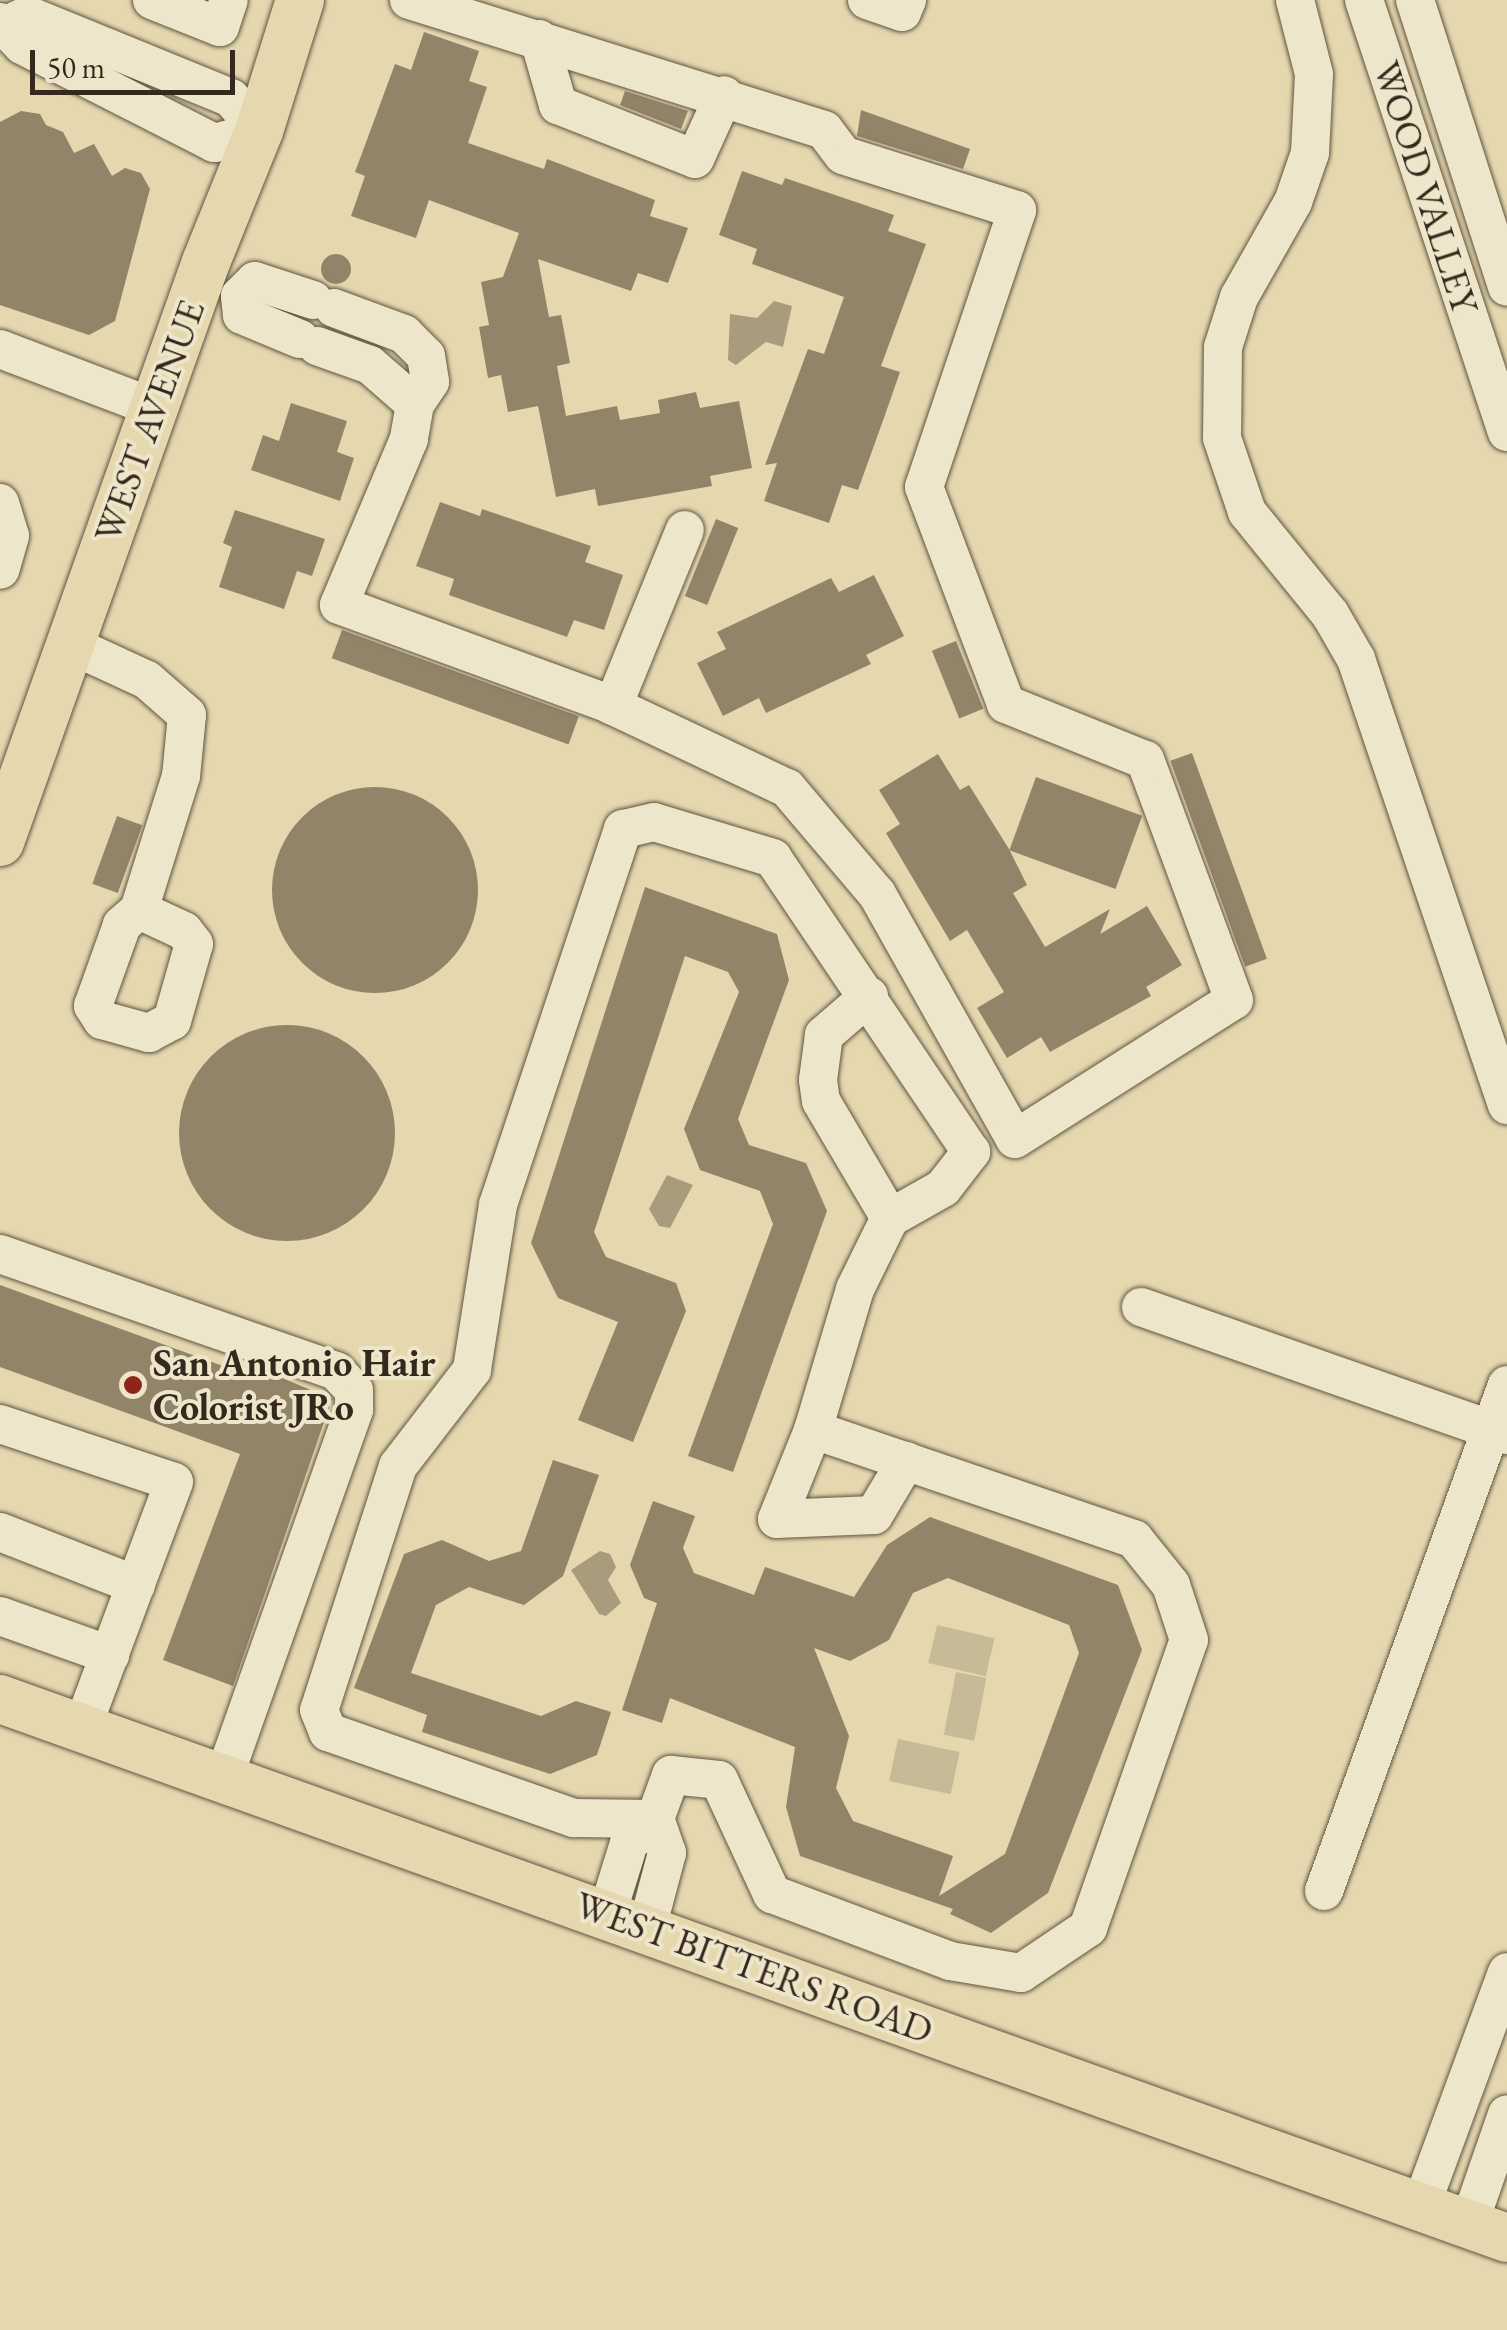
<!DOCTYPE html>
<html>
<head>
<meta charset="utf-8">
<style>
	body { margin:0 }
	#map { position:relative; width:1507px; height:2330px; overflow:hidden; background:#e5d8af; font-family:"EB Garamond",serif }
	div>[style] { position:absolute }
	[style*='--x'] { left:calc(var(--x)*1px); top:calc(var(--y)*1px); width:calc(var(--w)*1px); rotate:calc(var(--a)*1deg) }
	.green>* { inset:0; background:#c7ba96; transform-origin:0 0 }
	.water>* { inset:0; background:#a99c7d }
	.building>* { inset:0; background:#918469; transform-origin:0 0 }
	.round { border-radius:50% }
	.roads { filter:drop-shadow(0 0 2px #615442) drop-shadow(0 0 2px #615442) }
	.minor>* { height:38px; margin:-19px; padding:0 19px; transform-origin:19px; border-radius:19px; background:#eee6cb }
	.major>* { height:48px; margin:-24px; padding:0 24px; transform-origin:24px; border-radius:24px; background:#e5d8af }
	.dots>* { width:28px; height:28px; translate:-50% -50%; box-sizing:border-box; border:5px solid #eee6cb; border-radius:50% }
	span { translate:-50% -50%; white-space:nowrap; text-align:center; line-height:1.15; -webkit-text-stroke:8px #eee6cb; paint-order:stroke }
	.street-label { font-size:38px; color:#35281d }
	.poi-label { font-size:38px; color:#35281d; font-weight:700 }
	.left { translate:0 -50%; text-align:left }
	.scale { position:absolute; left:30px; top:50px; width:205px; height:45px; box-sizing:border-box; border:5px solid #35281d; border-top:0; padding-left:12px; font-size:30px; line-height:35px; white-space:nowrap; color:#35281d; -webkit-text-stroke:8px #eee6cb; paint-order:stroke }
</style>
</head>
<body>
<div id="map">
	<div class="green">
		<i style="left:937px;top:1625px;width:59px;height:39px;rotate:13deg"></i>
		<i style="left:956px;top:1672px;width:31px;height:64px;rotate:11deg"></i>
		<i style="left:898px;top:1739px;width:63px;height:43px;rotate:12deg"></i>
	</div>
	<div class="water">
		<i style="clip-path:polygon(774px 301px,792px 306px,783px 347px,766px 342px,736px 365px,728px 360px,730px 314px,757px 318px)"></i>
		<i style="clip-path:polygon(667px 1175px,693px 1185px,670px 1228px,659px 1226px,649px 1209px)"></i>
		<i style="clip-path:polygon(600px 1551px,610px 1554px,616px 1567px,608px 1580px,621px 1603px,606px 1616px,599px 1614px,571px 1570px)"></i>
	</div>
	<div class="building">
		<i style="clip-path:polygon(424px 32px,479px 51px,469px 81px,487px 87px,468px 143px,544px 169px,547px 159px,655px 200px,650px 216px,688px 228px,668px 283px,638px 273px,631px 291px,538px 259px,549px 317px,561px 315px,570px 363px,557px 366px,566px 416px,617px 406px,620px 420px,660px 413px,658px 400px,696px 392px,700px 408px,739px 401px,752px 468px,710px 476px,712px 486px,598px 506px,595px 489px,556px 497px,538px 406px,508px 412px,501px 375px,488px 378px,479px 327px,489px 325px,481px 282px,503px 277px,519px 233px,429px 200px,416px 238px,351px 216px,365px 176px,355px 172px,395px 64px,411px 70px)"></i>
		<i style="clip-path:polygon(625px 91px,688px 111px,681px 129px,620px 105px)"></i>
		<i style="clip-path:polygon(861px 110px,970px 149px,963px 169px,857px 136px)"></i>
		<i style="clip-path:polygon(21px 111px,40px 114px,46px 125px,63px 132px,74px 153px,94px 144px,112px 176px,125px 168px,141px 173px,150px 189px,115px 321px,89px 335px,0 305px,0 122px)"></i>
		<i style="clip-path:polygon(742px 171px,782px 185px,785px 178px,894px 215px,888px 231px,926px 244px,881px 366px,900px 372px,885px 415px,858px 490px,842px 485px,829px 523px,764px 501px,777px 463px,765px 465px,808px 349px,824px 354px,844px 297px,752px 264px,757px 249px,719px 235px)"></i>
		<i class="round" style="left:321px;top:254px;width:30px;height:30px"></i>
		<i style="clip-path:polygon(291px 403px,347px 421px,337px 452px,354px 458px,340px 501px,251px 470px,263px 435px,279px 441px)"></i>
		<i style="clip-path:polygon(440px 502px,480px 516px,482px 509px,591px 546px,585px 562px,623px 575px,604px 630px,574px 620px,567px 637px,449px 595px,454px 579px,416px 566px)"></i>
		<i style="clip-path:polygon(235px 510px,325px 539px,312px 576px,297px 571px,284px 609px,219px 587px,232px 547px,223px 543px)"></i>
		<i style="left:716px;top:519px;width:24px;height:83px;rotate:22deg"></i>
		<i style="clip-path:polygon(874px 575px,904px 636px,866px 655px,871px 664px,766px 713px,759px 698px,723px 716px,697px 663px,726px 649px,717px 632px,831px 578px,839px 592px)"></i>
		<i style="left:342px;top:630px;width:252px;height:30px;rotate:20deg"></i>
		<i style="left:956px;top:641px;width:73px;height:26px;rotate:68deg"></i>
		<i style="left:1192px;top:753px;width:219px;height:23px;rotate:70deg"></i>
		<i style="clip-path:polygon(938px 754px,960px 790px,969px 785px,1009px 849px,1027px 885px,1013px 893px,1045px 947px,1110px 909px,1100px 934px,1147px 906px,1182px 965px,1146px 987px,1151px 996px,1050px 1052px,1041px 1037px,1007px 1058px,977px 1008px,1004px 992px,967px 930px,950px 941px,886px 833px,900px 824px,879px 790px)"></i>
		<i style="left:1036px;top:777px;width:113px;height:78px;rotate:20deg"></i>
		<i class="round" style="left:272px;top:787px;width:206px;height:206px"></i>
		<i style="left:117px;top:816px;width:27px;height:72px;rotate:20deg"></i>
		<i style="clip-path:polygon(645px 887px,777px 934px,789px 980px,738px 1119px,749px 1145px,806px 1163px,827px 1211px,733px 1472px,688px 1456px,773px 1224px,760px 1191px,700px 1170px,684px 1129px,739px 992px,728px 972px,685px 956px,594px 1232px,606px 1257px,676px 1283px,686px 1311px,633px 1442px,578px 1420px,618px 1322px,558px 1298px,531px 1243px)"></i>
		<i class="round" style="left:179px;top:1025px;width:216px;height:216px"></i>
		<i style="clip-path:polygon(0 1285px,245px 1374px,249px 1364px,332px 1399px,233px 1686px,163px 1660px,240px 1454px,0 1367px)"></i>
		<i style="clip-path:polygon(553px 1460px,599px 1475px,563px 1576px,524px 1605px,469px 1587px,436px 1605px,411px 1673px,541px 1716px,576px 1701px,611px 1712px,597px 1755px,550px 1774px,422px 1732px,427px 1715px,354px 1688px,404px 1554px,442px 1540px,489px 1561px,521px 1551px)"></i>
		<i style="clip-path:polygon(evenodd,653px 1501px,695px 1516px,683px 1548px,694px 1573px,754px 1595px,765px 1567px,854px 1597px,887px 1545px,930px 1517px,1118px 1585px,1142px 1650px,1048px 1893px,991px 1933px,950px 1914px,953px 1909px,800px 1856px,786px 1807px,795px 1747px,670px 1698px,662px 1723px,622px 1710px,657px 1603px,644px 1598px,630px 1565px,653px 1501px,948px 1578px,1069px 1625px,1079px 1653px,1005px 1854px,939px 1896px,953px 1856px,853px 1821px,836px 1788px,849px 1736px,814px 1648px,850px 1661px,889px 1640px,913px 1593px,948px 1578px)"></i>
	</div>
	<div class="roads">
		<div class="minor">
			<i style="--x:152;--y:0;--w:73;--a:21.7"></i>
			<i style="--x:220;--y:27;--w:28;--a:-72"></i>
			<i style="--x:867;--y:0;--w:37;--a:19"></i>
			<i style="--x:902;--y:12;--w:13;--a:-67"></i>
			<i style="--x:1295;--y:0;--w:76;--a:75.6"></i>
			<i style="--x:1314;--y:74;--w:79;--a:92.9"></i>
			<i style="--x:1310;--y:153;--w:52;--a:109.1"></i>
			<i style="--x:1293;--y:202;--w:109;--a:119.6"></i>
			<i style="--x:1239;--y:297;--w:52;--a:107.7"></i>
			<i style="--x:1223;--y:347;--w:91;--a:90.6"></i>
			<i style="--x:1222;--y:438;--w:78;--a:71.3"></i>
			<i style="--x:1247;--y:512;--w:132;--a:50.9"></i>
			<i style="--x:1330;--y:614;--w:52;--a:60"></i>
			<i style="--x:1356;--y:659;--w:471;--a:71.3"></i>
			<i style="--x:1364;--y:0;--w:455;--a:71.7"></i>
			<i style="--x:1415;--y:0;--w:301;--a:72.2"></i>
			<i style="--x:0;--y:22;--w:32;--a:46"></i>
			<i style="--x:22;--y:45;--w:216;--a:27"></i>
			<i style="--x:214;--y:143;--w:47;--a:-14.9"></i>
			<i style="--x:259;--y:131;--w:43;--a:-130.3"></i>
			<i style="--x:231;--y:98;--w:219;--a:-157.8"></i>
			<i style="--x:28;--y:15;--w:23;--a:155"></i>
			<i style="--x:539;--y:39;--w:69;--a:73.9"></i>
			<i style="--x:558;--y:105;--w:147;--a:21.5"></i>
			<i style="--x:695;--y:159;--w:70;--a:-65.6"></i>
			<i style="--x:240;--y:296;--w:19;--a:84"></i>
			<i style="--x:242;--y:315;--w:63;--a:22.5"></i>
			<i style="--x:240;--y:296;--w:21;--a:-45"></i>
			<i style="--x:255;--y:281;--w:61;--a:18.1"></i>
			<i style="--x:334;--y:308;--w:75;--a:20.4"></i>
			<i style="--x:404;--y:334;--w:31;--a:45"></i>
			<i style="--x:426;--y:356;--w:26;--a:81"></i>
			<i style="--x:430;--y:382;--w:27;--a:124"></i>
			<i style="--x:415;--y:404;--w:36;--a:100"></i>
			<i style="--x:409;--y:439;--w:180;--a:112.9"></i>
			<i style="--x:339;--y:605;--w:288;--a:20.1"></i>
			<i style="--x:609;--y:704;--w:197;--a:25.3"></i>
			<i style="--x:787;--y:788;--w:139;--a:49.7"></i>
			<i style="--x:877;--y:894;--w:281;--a:60.6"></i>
			<i style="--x:1015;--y:1139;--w:259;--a:-32.4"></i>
			<i style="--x:1234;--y:1000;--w:256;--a:-110.3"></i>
			<i style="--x:1145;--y:760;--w:150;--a:-158.1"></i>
			<i style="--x:1006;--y:704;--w:232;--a:-110.7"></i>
			<i style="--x:924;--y:487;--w:292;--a:-71.4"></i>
			<i style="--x:1017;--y:210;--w:182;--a:-162.5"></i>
			<i style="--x:843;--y:155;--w:31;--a:-127"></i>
			<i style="--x:824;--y:130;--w:435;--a:-162.6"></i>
			<i style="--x:317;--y:346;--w:56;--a:19.7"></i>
			<i style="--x:370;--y:365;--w:60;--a:40.9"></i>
			<i style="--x:0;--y:349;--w:164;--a:20.8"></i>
			<i style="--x:0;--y:503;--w:34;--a:73"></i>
			<i style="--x:10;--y:536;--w:35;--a:106"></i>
			<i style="--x:69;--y:644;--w:86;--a:24.8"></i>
			<i style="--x:147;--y:680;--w:53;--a:41.2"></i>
			<i style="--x:187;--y:715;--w:61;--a:95.6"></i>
			<i style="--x:181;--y:776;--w:140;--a:107.4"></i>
			<i style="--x:139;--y:910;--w:23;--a:139"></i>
			<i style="--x:122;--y:925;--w:86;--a:109.7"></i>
			<i style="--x:93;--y:1006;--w:17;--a:57"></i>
			<i style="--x:102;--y:1020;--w:49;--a:15.5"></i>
			<i style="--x:149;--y:1033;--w:26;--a:-28"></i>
			<i style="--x:172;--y:1021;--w:80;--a:-74.1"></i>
			<i style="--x:194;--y:944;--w:16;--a:-128"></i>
			<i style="--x:184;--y:931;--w:50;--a:-155"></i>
			<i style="--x:613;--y:706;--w:190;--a:-67.8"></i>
			<i style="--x:869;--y:996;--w:60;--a:139.1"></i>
			<i style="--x:824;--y:1035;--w:45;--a:97.6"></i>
			<i style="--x:818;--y:1080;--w:21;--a:82"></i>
			<i style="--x:821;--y:1101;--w:136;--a:59.5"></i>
			<i style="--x:0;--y:1254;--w:356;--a:19.2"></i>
			<i style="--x:336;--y:1371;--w:26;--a:47"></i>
			<i style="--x:354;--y:1390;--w:20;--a:90"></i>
			<i style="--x:354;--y:1410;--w:390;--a:109.5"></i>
			<i style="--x:1141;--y:1307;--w:388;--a:19.3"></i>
			<i style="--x:0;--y:1424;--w:183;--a:18.4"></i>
			<i style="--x:174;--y:1482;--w:263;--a:110.5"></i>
			<i style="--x:813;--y:1430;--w:96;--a:112"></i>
			<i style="--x:777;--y:1519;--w:97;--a:-2.4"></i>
			<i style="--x:874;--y:1515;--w:63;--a:-59.3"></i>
			<i style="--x:0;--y:1532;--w:146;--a:21.3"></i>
			<i style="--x:0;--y:1616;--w:117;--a:19.5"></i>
			<i style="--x:1324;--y:1891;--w:538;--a:-70.12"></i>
			<i style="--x:607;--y:1914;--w:74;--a:-72.8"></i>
			<i style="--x:629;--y:1843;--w:35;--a:-43"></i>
			<i style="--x:655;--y:1819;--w:47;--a:-70"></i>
			<i style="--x:671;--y:1775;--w:48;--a:5.9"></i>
			<i style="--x:719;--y:1780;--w:126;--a:65.1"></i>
			<i style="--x:772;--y:1894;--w:190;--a:20.6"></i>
			<i style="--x:950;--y:1961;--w:72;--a:9.6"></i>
			<i style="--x:1021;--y:1973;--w:81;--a:-33.9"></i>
			<i style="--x:1088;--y:1928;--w:305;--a:-70.7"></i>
			<i style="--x:1189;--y:1640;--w:58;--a:-108.1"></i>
			<i style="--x:1171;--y:1585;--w:59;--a:-128.8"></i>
			<i style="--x:1134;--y:1539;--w:339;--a:-161.2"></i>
			<i style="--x:813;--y:1430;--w:147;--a:-73.4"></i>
			<i style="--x:855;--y:1289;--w:79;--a:-63.8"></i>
			<i style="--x:890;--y:1218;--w:61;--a:-29.5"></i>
			<i style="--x:943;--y:1188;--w:46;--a:-52.1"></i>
			<i style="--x:971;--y:1152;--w:354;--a:-124"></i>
			<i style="--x:773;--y:858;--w:124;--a:-163.2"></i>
			<i style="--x:654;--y:822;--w:32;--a:167"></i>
			<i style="--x:623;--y:829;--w:396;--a:108.4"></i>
			<i style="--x:498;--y:1205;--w:167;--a:99"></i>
			<i style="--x:472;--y:1370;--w:121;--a:127.6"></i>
			<i style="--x:398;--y:1466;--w:256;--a:107.9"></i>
			<i style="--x:319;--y:1710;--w:24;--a:68"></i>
			<i style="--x:328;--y:1732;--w:261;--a:19.3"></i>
			<i style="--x:574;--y:1818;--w:81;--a:0.7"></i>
			<i style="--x:647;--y:1928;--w:78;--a:-75.1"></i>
			<i style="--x:667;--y:1853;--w:36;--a:-109"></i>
			<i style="--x:1421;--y:2206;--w:249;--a:-69.8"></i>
			<i style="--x:1469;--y:2224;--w:116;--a:-70.9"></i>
		</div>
		<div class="major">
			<i style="--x:0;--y:842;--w:615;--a:-70.45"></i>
			<i style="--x:206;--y:262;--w:141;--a:-68"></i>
			<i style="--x:259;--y:131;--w:137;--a:-72.6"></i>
			<i style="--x:0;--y:1699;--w:1600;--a:19.68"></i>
		</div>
	</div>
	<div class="dots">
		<i style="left:133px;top:1385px;background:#8f2418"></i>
	</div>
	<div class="street-label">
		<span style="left:1426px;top:187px;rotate:72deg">WOOD VALLEY</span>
		<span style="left:149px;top:421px;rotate:-70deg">WEST AVENUE</span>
		<span style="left:754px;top:1967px;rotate:20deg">WEST BITTERS ROAD</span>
	</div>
	<div class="poi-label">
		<span class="left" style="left:153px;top:1385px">San Antonio Hair<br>Colorist JRo</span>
	</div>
	<div class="scale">50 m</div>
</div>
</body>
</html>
